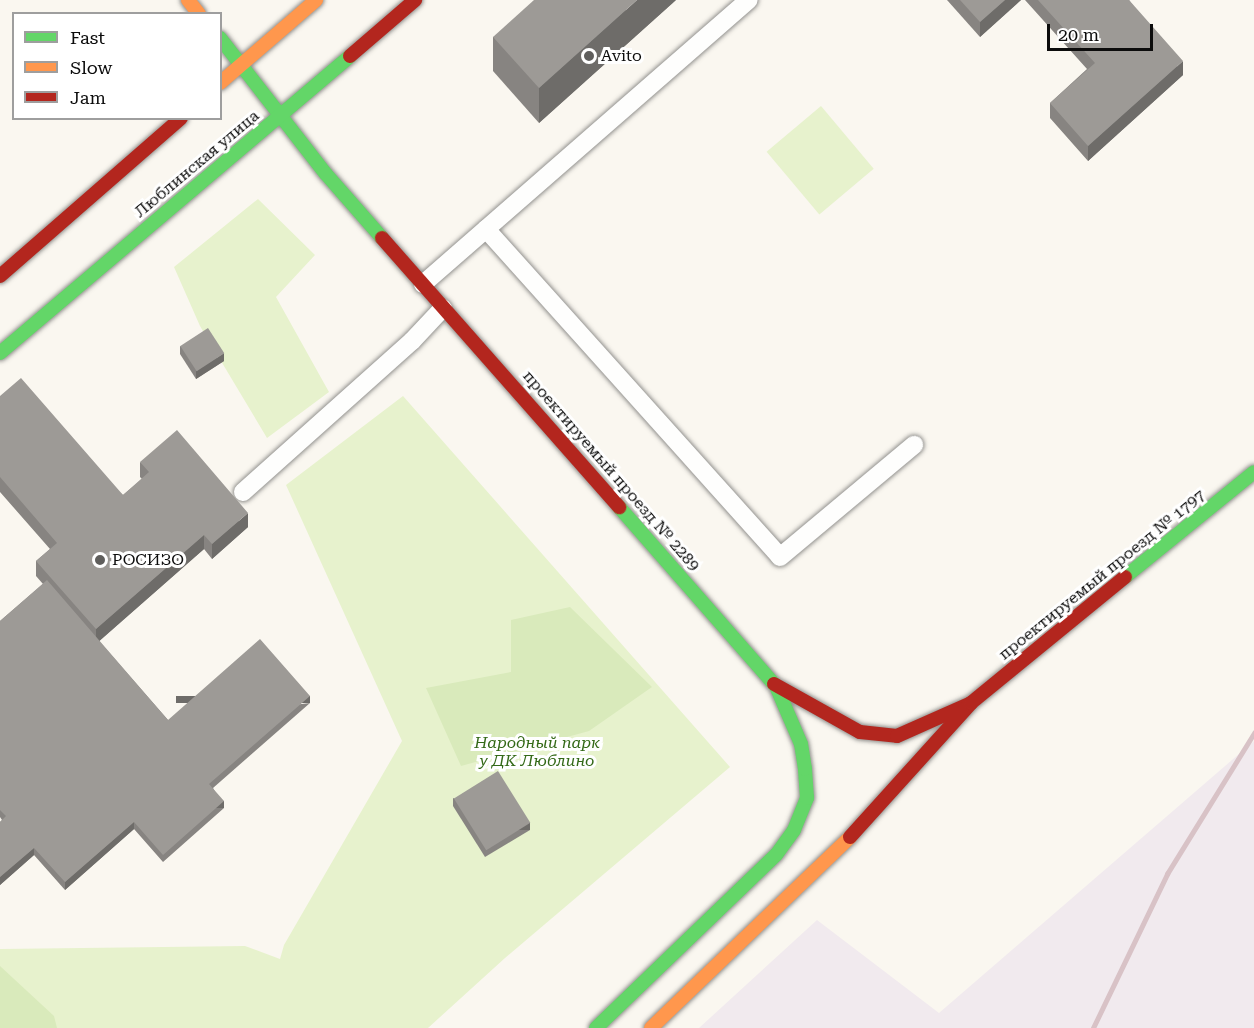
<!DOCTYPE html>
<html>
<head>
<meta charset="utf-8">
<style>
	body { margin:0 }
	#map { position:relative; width:1254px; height:1028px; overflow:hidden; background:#faf7f0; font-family:"Roboto Serif",serif }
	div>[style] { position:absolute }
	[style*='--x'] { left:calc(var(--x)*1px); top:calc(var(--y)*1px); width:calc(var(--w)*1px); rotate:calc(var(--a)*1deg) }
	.industrial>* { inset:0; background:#f1eaee }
	.green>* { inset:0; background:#e7f2cd; transform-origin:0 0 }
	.forest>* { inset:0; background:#d9eabb }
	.roads { filter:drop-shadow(0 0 2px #93928f) drop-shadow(0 0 2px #93928f) }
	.lane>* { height:18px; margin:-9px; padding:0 9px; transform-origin:9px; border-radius:9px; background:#fefefd }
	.fast>* { height:14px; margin:-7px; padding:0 7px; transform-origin:7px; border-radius:7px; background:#63d668 }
	.slow>* { height:14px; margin:-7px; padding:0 7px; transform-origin:7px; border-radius:7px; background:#ff974d }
	.jam>* { height:14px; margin:-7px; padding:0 7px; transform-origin:7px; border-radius:7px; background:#b3261e }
	.rail>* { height:4.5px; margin:-2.25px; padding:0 2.25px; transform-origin:2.25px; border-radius:2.25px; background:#d8c2c6 }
	.wall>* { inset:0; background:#878481 }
	.shaded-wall>* { inset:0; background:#6e6c69; transform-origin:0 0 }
	.building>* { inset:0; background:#9d9a96; transform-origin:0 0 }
	.dots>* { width:16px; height:16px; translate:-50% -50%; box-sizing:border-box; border:3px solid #fff; border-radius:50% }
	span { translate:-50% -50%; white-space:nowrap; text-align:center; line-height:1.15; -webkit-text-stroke:6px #fff; paint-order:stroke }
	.poi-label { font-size:16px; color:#0c0c0c }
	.left { translate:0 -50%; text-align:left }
	.street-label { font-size:16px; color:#0c0c0c }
	.park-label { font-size:16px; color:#336917; font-style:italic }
	.legend { position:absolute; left:12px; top:12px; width:210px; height:108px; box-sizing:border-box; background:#fff; border:2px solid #9e9e9e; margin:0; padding:8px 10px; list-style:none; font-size:18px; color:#0c0c0c }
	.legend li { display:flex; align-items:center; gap:12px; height:30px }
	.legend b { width:30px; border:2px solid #9e9e9e }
	.scale { position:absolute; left:1047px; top:24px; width:106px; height:27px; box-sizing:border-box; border:3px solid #0c0c0c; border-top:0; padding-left:8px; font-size:18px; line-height:21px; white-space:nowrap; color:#0c0c0c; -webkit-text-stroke:4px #fff; paint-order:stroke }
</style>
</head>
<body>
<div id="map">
	<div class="industrial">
		<i style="clip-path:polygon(1254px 741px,1254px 1028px,699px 1028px,817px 920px,939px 1013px)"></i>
	</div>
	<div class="green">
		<i style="left:821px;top:106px;width:82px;height:71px;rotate:50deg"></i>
		<i style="clip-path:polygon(258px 199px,315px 255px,276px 297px,329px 392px,267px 438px,200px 326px,174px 267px)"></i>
		<i style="clip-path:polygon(403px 396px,730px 767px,505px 958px,428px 1028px,0 1028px,0 949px,245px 946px,280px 959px,284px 945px,402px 741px,286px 485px)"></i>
	</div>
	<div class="forest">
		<i style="clip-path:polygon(570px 607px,652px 687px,589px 731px,461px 766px,426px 688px,511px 672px,511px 620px)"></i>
		<i style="clip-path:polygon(0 966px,54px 1016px,57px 1028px,0 1028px)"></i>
	</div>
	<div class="roads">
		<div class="lane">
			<i style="--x:486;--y:229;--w:440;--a:48.1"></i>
			<i style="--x:780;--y:557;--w:175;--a:-39.9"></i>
			<i style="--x:423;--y:284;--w:432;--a:-41.1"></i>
			<i style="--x:243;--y:492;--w:227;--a:-41.8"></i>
			<i style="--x:412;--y:341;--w:45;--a:-46.8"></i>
		</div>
		<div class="fast">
			<i style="--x:220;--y:38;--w:172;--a:52.1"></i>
			<i style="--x:326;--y:174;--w:85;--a:48.8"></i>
			<i style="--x:0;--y:353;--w:459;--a:-40.3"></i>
			<i style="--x:619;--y:507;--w:235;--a:48.8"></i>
			<i style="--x:1125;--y:577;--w:166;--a:-39.1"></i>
			<i style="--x:596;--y:1028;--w:250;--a:-43.9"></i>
			<i style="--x:776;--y:855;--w:31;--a:-54"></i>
			<i style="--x:794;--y:830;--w:35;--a:-68"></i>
			<i style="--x:807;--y:798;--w:29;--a:-94"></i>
			<i style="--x:805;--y:769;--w:25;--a:-99"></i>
			<i style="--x:801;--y:744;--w:63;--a:-113.3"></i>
		</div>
		<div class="slow">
			<i style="--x:188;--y:0;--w:18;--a:52"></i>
			<i style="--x:220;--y:83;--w:127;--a:-40.8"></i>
			<i style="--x:651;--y:1028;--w:276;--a:-43.8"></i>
		</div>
		<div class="jam">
			<i style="--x:350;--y:56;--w:86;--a:-40.7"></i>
			<i style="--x:382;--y:238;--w:359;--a:48.6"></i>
			<i style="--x:0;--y:276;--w:240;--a:-41.1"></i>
			<i style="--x:774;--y:684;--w:98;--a:29.2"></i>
			<i style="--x:860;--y:732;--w:37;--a:6"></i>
			<i style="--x:897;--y:736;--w:81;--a:-24"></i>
			<i style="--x:850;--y:837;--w:181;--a:-47.9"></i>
			<i style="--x:971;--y:703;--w:199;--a:-39.3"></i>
		</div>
	</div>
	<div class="rail">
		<i style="--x:1093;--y:1028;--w:171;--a:-64.3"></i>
		<i style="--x:1167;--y:874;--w:166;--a:-58.3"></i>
	</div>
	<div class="wall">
		<i style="clip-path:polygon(676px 0,539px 123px,493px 71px,493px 37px)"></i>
		<i style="clip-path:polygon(947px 0,1021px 0,980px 37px)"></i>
		<i style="clip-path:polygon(1025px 0,1129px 0,1183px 75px,1088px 161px,1050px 118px,1050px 103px,1087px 69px)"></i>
		<i style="clip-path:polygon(180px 346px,224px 361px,196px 379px,180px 354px)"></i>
		<i style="clip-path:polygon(0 396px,123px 495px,142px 479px,140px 477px,140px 462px,248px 527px,212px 559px,204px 549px,99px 641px,168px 720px,310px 703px,213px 788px,224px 808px,163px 862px,134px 829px,65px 890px,34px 855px,0 885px,0 822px,2px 820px,0 817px,0 621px,43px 584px,36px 576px,36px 561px,50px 549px,0 492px)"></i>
		<i style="clip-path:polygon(453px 798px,530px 830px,485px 857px,453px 806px)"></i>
	</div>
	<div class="shaded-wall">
		<i style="clip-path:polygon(637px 0,676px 0,539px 123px,539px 88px)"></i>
		<i style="clip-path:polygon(1005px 0,1021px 0,980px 37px,980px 22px)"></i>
		<i style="clip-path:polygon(1183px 61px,1183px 75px,1088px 161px,1088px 146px)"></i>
		<i style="clip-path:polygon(224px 353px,224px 361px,196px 379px,196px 371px)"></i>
		<i style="clip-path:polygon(248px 513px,248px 527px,212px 559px,212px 544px)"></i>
		<i style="clip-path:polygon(204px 535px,204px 549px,96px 644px,96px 629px)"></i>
		<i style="left:310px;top:696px;width:7px;height:134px;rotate:90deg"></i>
		<i style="left:224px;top:801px;width:7px;height:81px;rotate:90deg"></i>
		<i style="clip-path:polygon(134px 822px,134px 829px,65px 890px,65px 882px)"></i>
		<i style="left:530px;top:823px;width:7px;height:52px;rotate:90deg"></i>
		<i style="clip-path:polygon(34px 848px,34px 855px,0 885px,0 877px)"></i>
	</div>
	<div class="building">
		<i style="clip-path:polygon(534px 0,637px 0,539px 88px,493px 37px)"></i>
		<i style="clip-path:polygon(960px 0,1005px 0,980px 22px)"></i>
		<i style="clip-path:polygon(1038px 0,1129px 0,1183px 61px,1088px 146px,1050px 103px,1095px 63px)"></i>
		<i style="left:208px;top:328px;width:30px;height:33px;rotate:57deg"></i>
		<i style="clip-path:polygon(21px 378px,123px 495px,149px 472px,140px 462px,177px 430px,248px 513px,212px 544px,204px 535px,96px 629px,36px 561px,57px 543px,0 477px,0 396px)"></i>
		<i style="clip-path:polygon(47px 580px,168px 720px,260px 639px,310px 696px,209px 784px,224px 801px,163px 855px,134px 822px,65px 882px,34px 848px,0 877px,0 822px,6px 816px,0 810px,0 621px)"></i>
		<i style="left:498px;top:771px;width:61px;height:52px;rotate:58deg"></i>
	</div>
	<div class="dots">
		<i style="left:589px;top:56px;background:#5f5e5c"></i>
		<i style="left:100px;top:560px;background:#5f5e5c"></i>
	</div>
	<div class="poi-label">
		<span class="left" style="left:601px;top:56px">Avito</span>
		<span class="left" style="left:112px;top:560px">РОСИЗО</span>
	</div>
	<div class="street-label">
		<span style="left:197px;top:164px;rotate:-40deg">Люблинская улица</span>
		<span style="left:611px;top:471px;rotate:49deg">проектируемый проезд № 2289</span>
		<span style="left:1102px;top:575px;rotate:-39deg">проектируемый проезд № 1797</span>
	</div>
	<div class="park-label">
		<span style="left:537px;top:752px">Народный парк<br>у ДК Люблино</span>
	</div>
	<ul class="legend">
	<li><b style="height:8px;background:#63d668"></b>Fast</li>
	<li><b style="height:8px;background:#ff974d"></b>Slow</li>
	<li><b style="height:8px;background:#b3261e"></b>Jam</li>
	</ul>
	<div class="scale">20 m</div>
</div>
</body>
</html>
